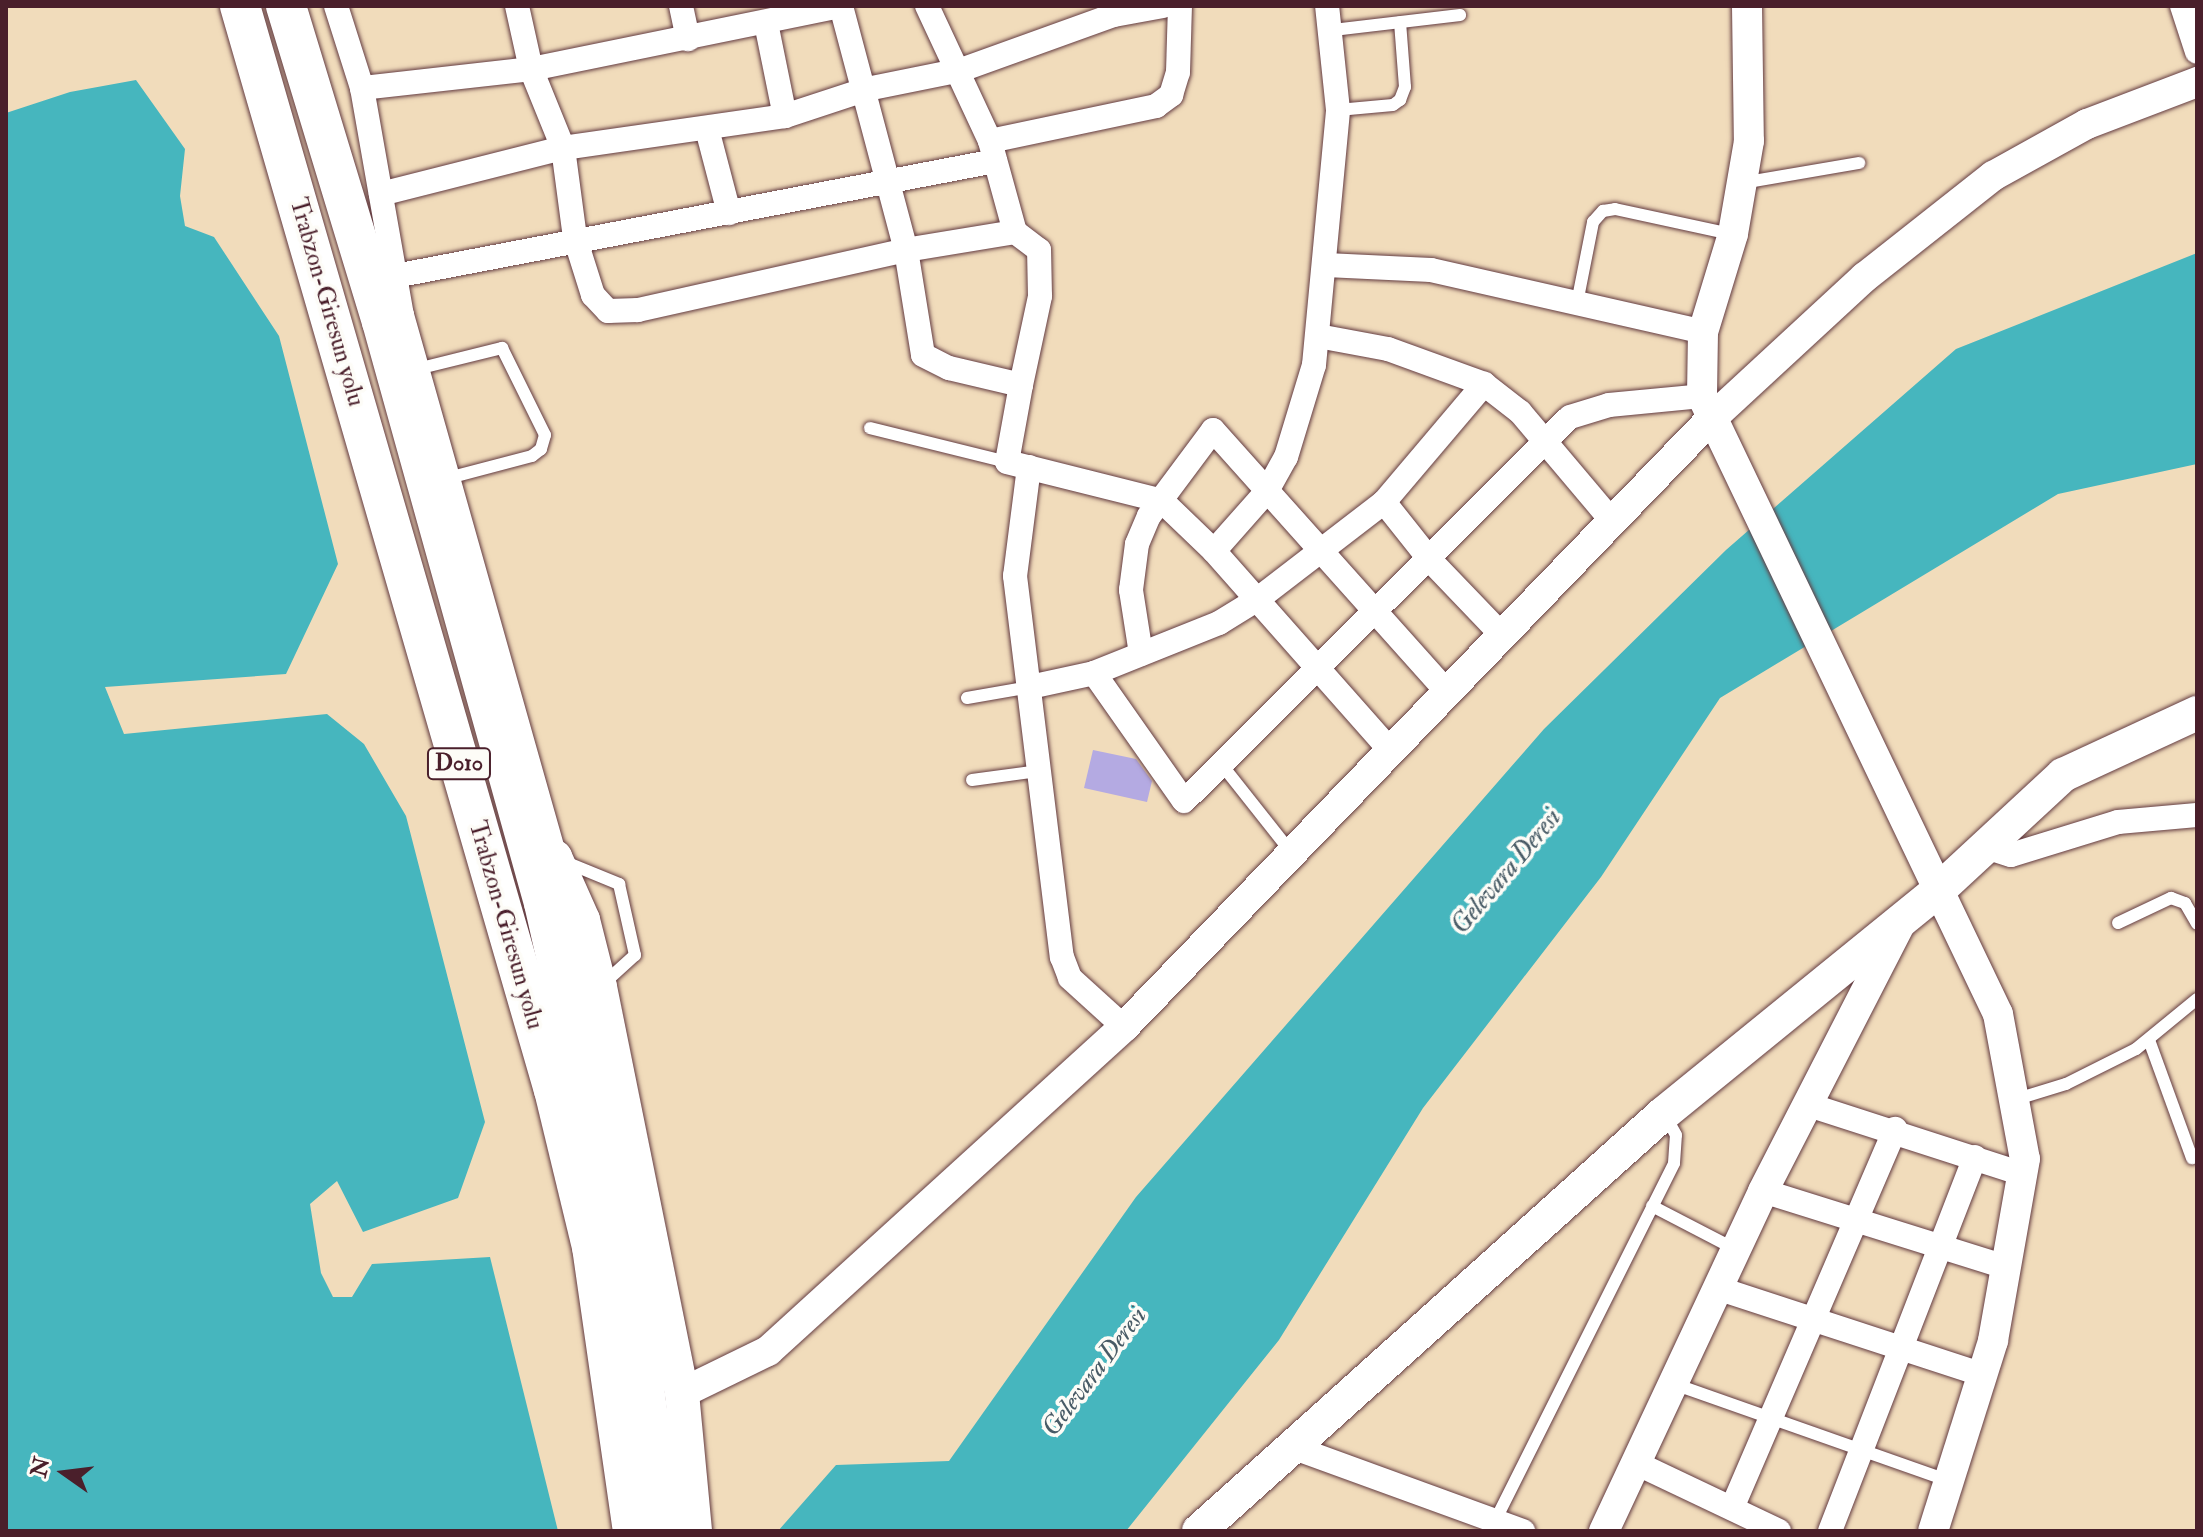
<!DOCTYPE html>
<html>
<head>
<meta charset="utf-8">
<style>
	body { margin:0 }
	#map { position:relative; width:2203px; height:1537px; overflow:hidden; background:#f1dcbb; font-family:"IM FELL Double Pica",serif }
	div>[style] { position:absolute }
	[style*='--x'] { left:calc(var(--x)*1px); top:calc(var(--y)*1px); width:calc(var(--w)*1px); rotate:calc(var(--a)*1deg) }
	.water>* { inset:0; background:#46b6be }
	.building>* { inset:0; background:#b4aae2 }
	.roads { filter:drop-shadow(0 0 2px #633b41) drop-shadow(0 0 2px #633b41) }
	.service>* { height:12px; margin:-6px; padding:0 6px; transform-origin:6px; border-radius:6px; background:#fff }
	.minor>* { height:24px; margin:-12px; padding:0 12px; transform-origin:12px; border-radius:12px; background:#fff }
	.tertiary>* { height:30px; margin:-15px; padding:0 15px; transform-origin:15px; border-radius:15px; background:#fff }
	.secondary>* { height:34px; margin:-17px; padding:0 17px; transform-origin:17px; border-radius:17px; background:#fff }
	.trunk>* { height:40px; margin:-20px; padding:0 20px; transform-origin:20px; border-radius:20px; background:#fff }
	span { translate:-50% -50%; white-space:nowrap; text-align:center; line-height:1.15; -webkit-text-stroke:7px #fdfcf7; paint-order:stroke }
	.shield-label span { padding:2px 6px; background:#fdfcf7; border:2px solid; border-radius:6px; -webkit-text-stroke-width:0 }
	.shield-label { font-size:22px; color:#4a1f2b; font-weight:700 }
	.street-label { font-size:24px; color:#4a1f2b }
	.water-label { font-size:26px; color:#485b66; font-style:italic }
	.frame { position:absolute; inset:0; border:8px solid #4a1f2b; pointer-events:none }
	.north { position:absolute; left:24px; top:1433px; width:80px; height:80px; -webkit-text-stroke:6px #fdfcf7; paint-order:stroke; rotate:284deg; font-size:22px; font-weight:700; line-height:32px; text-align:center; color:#4a1f2b }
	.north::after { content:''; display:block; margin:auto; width:28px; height:36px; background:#4a1f2b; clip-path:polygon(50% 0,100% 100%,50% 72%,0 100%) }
</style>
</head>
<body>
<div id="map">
	<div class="water">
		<i style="clip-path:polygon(136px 80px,185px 149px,180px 196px,185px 226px,214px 237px,279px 336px,338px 564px,286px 674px,105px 687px,124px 734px,327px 714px,364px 744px,406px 816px,485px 1122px,458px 1198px,363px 1232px,337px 1181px,310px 1204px,321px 1273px,333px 1297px,352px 1297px,372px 1264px,490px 1257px,558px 1531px,6px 1531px,6px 113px,70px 92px)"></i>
		<i style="clip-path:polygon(2197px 253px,2197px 464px,2058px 494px,1720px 698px,1601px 877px,1423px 1108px,1279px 1340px,1126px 1531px,778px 1531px,836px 1465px,949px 1461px,1136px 1197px,1544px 729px,1726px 550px,1956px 349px)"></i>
	</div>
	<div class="building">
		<i style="clip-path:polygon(1093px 750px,1136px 759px,1152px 781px,1147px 802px,1084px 788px)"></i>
	</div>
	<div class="roads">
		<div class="service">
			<i style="--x:1333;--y:30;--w:128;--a:-6.7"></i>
			<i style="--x:1338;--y:110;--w:55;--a:-5.2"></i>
			<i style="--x:1393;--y:105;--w:9;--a:-36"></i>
			<i style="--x:1400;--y:100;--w:14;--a:-69"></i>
			<i style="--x:1405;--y:87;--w:65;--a:-94.4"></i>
			<i style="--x:1742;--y:183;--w:119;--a:-9.7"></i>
			<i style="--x:1577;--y:303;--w:83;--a:-78.8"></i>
			<i style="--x:1593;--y:222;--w:15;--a:-48"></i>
			<i style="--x:1603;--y:211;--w:12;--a:-9"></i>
			<i style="--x:1615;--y:209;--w:119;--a:12.2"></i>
			<i style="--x:417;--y:369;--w:88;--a:-13.9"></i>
			<i style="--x:502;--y:348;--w:97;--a:63.7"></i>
			<i style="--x:545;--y:435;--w:15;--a:106"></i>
			<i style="--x:541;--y:449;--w:11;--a:142"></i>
			<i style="--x:532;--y:456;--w:87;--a:165.3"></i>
			<i style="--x:870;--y:428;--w:141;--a:13.9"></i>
			<i style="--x:967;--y:698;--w:64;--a:-9.9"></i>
			<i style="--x:1222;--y:765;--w:111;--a:51.6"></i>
			<i style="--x:972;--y:780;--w:68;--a:-7.7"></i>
			<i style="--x:563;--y:861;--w:61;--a:22.3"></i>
			<i style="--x:619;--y:884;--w:73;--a:77.3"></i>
			<i style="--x:635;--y:955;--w:45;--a:137.7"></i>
			<i style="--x:2118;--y:923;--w:59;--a:-25.3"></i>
			<i style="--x:2171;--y:898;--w:15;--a:20"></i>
			<i style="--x:2185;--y:903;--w:24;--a:60"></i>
			<i style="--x:2149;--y:1040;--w:126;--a:70"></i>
			<i style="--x:2017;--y:1099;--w:51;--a:-17"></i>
			<i style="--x:2066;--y:1084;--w:78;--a:-26.6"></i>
			<i style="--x:2136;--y:1049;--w:79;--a:-39.3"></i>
			<i style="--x:1652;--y:1206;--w:93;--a:27.4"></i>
			<i style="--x:1674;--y:1384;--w:292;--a:19.4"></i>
			<i style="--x:1495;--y:1521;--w:400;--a:-63.4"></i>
			<i style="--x:1674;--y:1163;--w:28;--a:-86"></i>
			<i style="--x:1676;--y:1135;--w:21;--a:-119"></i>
		</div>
		<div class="minor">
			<i style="--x:336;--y:6;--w:86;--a:72.4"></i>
			<i style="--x:362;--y:88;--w:191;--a:80"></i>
			<i style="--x:395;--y:276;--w:40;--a:80"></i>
			<i style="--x:402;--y:315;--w:15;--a:160"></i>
			<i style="--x:517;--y:6;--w:65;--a:77.5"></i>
			<i style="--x:531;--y:69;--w:85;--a:67.9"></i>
			<i style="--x:563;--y:148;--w:91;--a:82.4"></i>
			<i style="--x:575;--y:238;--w:60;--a:72.5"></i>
			<i style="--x:593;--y:295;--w:22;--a:47"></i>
			<i style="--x:608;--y:311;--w:30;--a:-2"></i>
			<i style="--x:638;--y:310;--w:275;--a:-12.6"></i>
			<i style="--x:906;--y:250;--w:110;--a:-9.4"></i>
			<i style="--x:681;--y:6;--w:34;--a:78"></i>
			<i style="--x:841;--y:6;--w:253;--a:75.1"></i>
			<i style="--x:906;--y:250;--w:106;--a:80.8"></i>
			<i style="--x:923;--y:355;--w:29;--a:27"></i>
			<i style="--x:949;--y:368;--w:74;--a:13.3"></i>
			<i style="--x:1021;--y:385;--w:91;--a:-77.9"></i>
			<i style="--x:1040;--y:296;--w:46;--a:-91.2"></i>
			<i style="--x:1039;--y:250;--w:30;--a:-143"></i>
			<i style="--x:1015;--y:232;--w:94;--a:-105.4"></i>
			<i style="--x:990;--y:141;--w:149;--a:-115"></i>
			<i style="--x:2182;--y:6;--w:48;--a:71.9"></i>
			<i style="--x:766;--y:23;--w:95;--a:78.5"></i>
			<i style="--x:362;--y:88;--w:170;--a:-6.4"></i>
			<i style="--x:531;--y:69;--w:316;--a:-11.5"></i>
			<i style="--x:707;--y:129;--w:87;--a:75.3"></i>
			<i style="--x:990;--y:141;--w:170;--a:-11.9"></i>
			<i style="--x:1156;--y:106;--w:19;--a:-36"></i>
			<i style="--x:1171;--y:95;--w:24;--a:-73"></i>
			<i style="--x:1178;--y:72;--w:66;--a:-88.3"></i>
			<i style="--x:381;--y:194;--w:188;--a:-14.2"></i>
			<i style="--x:563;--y:148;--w:224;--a:-8.2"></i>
			<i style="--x:785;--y:116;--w:86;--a:-18.2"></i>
			<i style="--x:867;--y:89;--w:96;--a:-11.4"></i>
			<i style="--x:961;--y:70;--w:163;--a:-19.8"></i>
			<i style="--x:1114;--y:15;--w:50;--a:-10.4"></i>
			<i style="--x:1326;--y:265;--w:105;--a:2.7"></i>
			<i style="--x:1431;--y:270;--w:279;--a:12.8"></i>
			<i style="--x:395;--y:276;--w:611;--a:-10.85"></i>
			<i style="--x:402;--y:315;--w:563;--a:74.24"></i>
			<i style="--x:1318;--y:336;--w:71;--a:10.5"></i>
			<i style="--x:1388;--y:349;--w:102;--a:20"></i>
			<i style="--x:1484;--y:384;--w:46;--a:37.9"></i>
			<i style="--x:1520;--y:412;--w:143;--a:49.8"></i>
			<i style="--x:1021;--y:385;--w:78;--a:100.3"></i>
			<i style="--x:1007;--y:462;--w:160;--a:14.1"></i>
			<i style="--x:1162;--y:501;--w:72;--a:43.9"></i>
			<i style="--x:1214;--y:551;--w:264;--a:48.5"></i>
			<i style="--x:1029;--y:467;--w:110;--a:97.3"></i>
			<i style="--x:1015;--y:576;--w:384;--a:83"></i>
			<i style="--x:1062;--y:957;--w:22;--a:69"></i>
			<i style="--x:1070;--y:978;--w:73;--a:42.2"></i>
			<i style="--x:1384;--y:502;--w:75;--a:51.5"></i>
			<i style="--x:1431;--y:561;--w:103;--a:46.2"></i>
			<i style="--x:1214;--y:551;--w:80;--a:-48.5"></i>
			<i style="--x:1267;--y:491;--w:39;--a:-61"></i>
			<i style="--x:1286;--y:457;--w:96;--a:-73.1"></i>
			<i style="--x:1314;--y:365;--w:256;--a:-84.6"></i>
			<i style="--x:1338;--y:110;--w:105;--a:-96"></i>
			<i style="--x:1141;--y:654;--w:65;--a:-98.9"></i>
			<i style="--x:1131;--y:590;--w:46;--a:-82.6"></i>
			<i style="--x:1137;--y:544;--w:30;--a:-67"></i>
			<i style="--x:1149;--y:516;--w:107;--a:-53.3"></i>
			<i style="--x:1213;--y:430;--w:353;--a:48.2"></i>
			<i style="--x:1094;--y:673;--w:156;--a:54.9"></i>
			<i style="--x:1184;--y:801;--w:544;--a:-44.85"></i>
			<i style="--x:1570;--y:417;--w:41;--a:-17.1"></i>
			<i style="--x:1609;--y:405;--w:93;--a:-5.5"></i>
			<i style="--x:1030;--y:687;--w:66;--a:-12.3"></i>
			<i style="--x:1094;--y:673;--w:135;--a:-21.8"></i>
			<i style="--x:1219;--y:623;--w:46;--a:-31.6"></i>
			<i style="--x:1258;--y:599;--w:159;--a:-37.6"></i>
			<i style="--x:1384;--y:502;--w:155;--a:-49.7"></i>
			<i style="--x:1986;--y:847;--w:26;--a:18"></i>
			<i style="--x:2011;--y:855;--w:112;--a:-17.1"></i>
			<i style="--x:2118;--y:822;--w:79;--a:-5.1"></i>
			<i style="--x:1809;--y:1105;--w:224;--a:17.9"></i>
			<i style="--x:1763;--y:1191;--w:255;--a:17.4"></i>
			<i style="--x:1717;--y:1288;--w:280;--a:18.1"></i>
			<i style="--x:1292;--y:1447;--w:246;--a:20"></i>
			<i style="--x:1638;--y:1464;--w:156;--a:25.4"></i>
			<i style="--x:1732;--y:1508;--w:413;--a:-66.7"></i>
			<i style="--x:1830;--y:1531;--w:401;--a:-68.8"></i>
		</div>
		<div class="tertiary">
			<i style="--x:1747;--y:6;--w:135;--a:89.2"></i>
			<i style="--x:1749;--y:141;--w:94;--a:99.8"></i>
			<i style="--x:1733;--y:234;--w:102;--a:107"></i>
			<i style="--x:1703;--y:332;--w:64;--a:90.9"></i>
			<i style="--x:1702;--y:396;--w:685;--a:64.41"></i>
			<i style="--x:1998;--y:1014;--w:147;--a:79.5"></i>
			<i style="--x:2025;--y:1159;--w:185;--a:100"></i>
			<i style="--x:1993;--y:1341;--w:199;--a:107.5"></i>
			<i style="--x:682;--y:1393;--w:96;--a:-26"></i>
			<i style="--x:768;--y:1351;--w:481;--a:-42.3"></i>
			<i style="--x:1124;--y:1027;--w:845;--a:-46.01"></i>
			<i style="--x:1711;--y:419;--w:209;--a:-42.7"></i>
			<i style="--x:1865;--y:277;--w:163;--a:-38.3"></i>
			<i style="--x:1993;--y:176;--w:107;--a:-29"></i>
			<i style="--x:2087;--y:124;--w:118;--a:-20.9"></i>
			<i style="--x:1604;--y:1531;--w:375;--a:-64.9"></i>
			<i style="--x:1763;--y:1191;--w:306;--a:-62.8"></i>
		</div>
		<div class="secondary">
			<i style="--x:527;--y:847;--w:30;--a:20"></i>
			<i style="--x:555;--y:857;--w:69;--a:66"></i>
			<i style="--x:583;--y:920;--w:69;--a:75.8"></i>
			<i style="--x:600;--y:987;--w:414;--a:78.6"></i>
			<i style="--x:682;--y:1393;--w:139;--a:84.6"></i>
			<i style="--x:1199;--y:1531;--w:624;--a:-41.95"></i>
			<i style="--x:1663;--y:1114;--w:357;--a:-39.1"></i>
			<i style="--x:1940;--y:889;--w:168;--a:-42.8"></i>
			<i style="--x:2063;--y:775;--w:148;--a:-24.8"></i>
		</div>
		<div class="trunk">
			<i style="--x:240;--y:6;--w:1129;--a:73.85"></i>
			<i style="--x:554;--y:1090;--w:162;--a:76.4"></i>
			<i style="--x:592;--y:1247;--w:287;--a:81.8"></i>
			<i style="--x:286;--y:6;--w:330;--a:73.1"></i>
			<i style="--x:382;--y:322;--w:603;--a:74.42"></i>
			<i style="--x:544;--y:903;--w:388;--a:77.2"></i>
			<i style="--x:630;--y:1281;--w:252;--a:82.5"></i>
		</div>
	</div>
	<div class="shield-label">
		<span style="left:459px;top:764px">D010</span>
	</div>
	<div class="street-label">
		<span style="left:327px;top:302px;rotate:74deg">Trabzon-Giresun yolu</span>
		<span style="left:506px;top:925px;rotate:74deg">Trabzon-Giresun yolu</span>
	</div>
	<div class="water-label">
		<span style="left:1507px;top:872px;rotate:-50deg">Gelevara Deresi</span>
		<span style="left:1095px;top:1372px;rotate:-53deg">Gelevara Deresi</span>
	</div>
	<div class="frame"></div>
	<div class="north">N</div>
</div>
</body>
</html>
